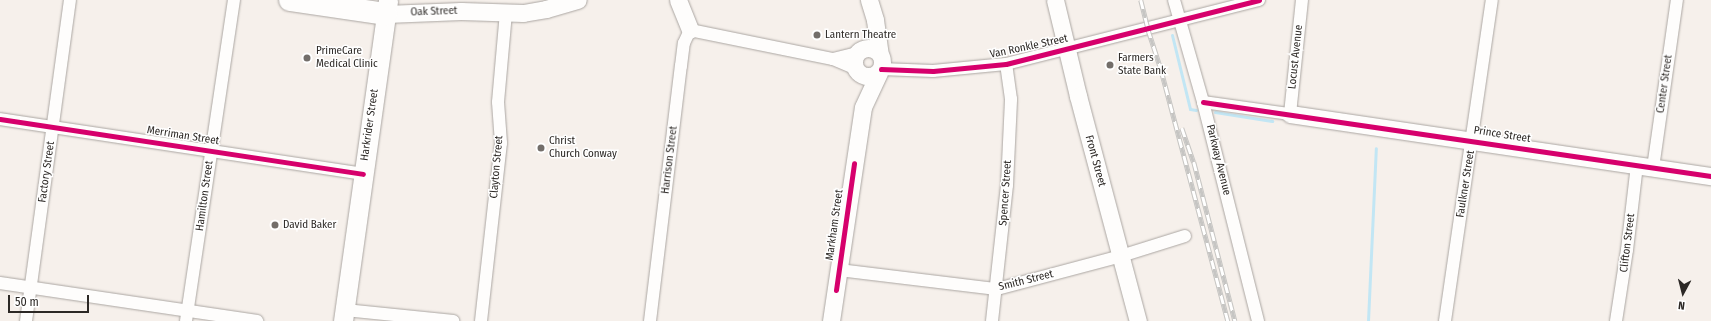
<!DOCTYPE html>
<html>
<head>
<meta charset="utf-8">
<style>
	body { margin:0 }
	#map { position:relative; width:1711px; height:321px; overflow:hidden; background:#f6f0eb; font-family:"Fira Sans Condensed",sans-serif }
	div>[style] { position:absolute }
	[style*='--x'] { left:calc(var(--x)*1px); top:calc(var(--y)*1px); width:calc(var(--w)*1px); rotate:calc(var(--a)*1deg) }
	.stream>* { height:3px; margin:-1.5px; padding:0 1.5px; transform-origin:1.5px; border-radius:1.5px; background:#c2e6f4 }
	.roads { filter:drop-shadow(0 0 1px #aba6a2) drop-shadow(0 0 1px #aba6a2) }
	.street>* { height:12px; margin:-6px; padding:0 6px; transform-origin:6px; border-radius:6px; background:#fefdfc }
	.secondary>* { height:17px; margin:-8.5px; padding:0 8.5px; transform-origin:8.5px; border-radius:8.5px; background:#fefdfc }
	.secondary>.ring { margin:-8.5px; padding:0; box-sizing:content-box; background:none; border:17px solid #fefdfc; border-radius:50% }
	.primary>* { height:19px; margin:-9.5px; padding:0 9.5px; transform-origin:9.5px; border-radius:9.5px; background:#fefdfc }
	.highway>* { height:22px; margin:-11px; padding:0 11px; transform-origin:11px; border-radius:11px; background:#fefdfc }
	.rail>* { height:4.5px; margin-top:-2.25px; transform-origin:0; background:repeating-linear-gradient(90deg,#fff 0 9px,#c6c5c3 0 18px); box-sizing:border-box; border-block:1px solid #c6c5c3 }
	.cycleway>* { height:5px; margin:-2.5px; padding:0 2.5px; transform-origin:2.5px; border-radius:2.5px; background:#d6006c }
	.dots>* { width:11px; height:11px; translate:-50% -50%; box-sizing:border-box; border:2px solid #fff; border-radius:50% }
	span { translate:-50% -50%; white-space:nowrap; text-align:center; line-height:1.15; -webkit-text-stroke:3px #fff; paint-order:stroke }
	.street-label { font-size:11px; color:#2c2825 }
	.poi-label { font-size:11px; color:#2c2825 }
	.left { translate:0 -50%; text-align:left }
	.north { position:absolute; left:1663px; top:273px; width:40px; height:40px; -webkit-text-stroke:3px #fff; paint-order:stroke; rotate:187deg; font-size:11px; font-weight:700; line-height:16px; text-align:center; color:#2c2825 }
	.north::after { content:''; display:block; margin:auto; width:14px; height:18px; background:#2c2825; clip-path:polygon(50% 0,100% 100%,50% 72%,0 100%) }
	.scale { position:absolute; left:8px; top:295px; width:81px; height:18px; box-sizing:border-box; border:2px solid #2c2825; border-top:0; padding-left:5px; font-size:12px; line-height:14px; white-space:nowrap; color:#2c2825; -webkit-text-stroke:3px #fff; paint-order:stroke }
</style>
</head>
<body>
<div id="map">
	<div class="stream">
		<i style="--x:1172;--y:35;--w:76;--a:76.3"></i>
		<i style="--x:1190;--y:109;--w:6;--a:9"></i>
		<i style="--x:1215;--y:112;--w:58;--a:9"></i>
		<i style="--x:1368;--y:321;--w:173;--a:-87.4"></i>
	</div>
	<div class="roads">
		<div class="street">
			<i style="--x:1174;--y:0;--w:106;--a:74.1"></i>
			<i style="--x:1203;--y:102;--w:226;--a:75.9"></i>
			<i style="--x:690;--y:30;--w:146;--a:11.5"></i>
			<i style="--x:833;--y:59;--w:25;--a:23"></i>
			<i style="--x:833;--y:59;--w:25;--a:-14"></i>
			<i style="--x:881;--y:69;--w:52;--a:2.2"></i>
			<i style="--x:933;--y:71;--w:73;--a:-5.5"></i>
			<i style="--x:1006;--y:64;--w:261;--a:-14.2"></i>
			<i style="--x:1203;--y:102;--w:88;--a:7.9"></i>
			<i style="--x:1290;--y:114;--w:115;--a:-84"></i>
			<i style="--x:0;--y:119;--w:367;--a:8.6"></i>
			<i style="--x:1653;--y:168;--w:170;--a:-81.9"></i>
			<i style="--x:839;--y:270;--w:159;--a:6.9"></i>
			<i style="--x:997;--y:289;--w:128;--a:-14.9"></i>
			<i style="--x:1121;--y:256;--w:67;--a:-17.4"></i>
			<i style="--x:0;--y:283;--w:260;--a:8.4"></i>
			<i style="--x:345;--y:310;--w:109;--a:5.8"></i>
			<i style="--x:26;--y:321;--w:324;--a:-82.2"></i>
			<i style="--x:186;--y:321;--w:325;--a:-81.5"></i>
			<i style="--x:481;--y:321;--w:179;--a:-83.6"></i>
			<i style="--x:501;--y:143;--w:41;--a:-94.2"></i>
			<i style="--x:498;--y:102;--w:89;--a:-84.9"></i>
			<i style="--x:650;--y:321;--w:257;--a:-83.1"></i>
			<i style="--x:681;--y:66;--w:23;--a:-83"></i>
			<i style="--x:684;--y:43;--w:14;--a:-65"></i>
			<i style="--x:690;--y:30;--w:7;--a:-98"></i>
			<i style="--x:992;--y:321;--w:137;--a:-83.7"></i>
			<i style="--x:1007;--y:185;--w:86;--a:-87.3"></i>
			<i style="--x:1011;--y:99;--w:35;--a:-98"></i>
			<i style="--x:1445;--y:321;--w:324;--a:-81.7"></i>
			<i style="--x:1616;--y:321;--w:72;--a:-81.2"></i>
			<i style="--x:1627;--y:250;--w:86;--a:-83.3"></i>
		</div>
		<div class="secondary">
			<i style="--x:678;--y:0;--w:32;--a:68"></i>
			<i style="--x:869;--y:0;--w:21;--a:73"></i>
			<i style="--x:875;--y:20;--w:34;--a:82"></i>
			<i style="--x:1055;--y:0;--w:99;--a:76.5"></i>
			<i style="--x:1078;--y:96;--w:233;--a:75.1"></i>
			<i style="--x:386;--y:14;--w:75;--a:-2.3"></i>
			<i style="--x:461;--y:11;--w:62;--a:1.8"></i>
			<i style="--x:523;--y:13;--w:23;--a:-10"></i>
			<i style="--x:546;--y:9;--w:33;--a:-16"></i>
			<i class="ring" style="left:854px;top:48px;width:11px;height:11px"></i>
			<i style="--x:1290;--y:114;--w:426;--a:8.4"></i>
			<i style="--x:831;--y:321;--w:216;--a:-81.5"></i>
			<i style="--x:863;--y:107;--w:38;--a:-65"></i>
		</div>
		<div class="primary">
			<i style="--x:343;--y:321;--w:324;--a:-82"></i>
		</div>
		<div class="highway">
			<i style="--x:290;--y:0;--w:97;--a:8.3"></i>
		</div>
	</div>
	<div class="rail">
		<i style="--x:1141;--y:0;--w:30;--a:76"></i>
		<i style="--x:1148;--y:29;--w:42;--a:72"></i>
		<i style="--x:1161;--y:69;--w:261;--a:75.1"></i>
		<i style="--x:1182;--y:128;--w:36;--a:71"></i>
		<i style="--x:1194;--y:162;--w:164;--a:75.5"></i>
	</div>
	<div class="cycleway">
		<i style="--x:881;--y:69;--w:52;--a:2.2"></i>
		<i style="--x:933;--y:71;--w:73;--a:-5.5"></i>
		<i style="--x:1006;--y:64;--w:261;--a:-14.2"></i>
		<i style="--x:1203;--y:102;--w:513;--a:8.29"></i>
		<i style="--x:0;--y:119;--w:367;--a:8.6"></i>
		<i style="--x:836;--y:290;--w:128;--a:-81.9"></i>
	</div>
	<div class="dots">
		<i style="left:817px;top:35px;background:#736e6a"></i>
		<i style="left:307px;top:58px;background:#736e6a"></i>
		<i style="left:1110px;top:65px;background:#736e6a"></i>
		<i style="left:541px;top:148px;background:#736e6a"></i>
		<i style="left:275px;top:225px;background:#736e6a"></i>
	</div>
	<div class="street-label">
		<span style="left:434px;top:12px;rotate:-2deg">Oak Street</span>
		<span style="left:1029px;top:47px;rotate:-12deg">Van Ronkle Street</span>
		<span style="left:1296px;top:57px;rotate:-84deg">Locust Avenue</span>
		<span style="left:1665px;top:84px;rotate:-82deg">Center Street</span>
		<span style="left:370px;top:125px;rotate:-82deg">Harkrider Street</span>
		<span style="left:1502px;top:135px;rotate:9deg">Prince Street</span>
		<span style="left:183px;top:136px;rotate:9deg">Merriman Street</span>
		<span style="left:670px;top:160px;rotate:-83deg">Harrison Street</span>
		<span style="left:1218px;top:160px;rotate:76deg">Parkway Avenue</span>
		<span style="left:1095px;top:161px;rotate:75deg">Front Street</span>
		<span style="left:497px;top:167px;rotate:-85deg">Clayton Street</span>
		<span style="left:47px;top:172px;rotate:-82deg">Factory Street</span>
		<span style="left:1466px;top:184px;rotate:-81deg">Faulkner Street</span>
		<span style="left:1006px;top:193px;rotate:-86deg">Spencer Street</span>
		<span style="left:205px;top:196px;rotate:-82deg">Hamilton Street</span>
		<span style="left:835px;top:225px;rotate:-82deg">Markham Street</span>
		<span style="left:1628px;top:243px;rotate:-83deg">Clifton Street</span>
		<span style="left:1026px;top:281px;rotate:-14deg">Smith Street</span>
	</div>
	<div class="poi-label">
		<span class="left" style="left:825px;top:35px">Lantern Theatre</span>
		<span class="left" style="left:316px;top:58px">PrimeCare<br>Medical Clinic</span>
		<span class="left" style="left:1118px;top:65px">Farmers<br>State Bank</span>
		<span class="left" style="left:549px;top:148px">Christ<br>Church Conway</span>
		<span class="left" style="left:283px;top:225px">David Baker</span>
	</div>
	<div class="north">N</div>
	<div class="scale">50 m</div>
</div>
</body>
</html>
